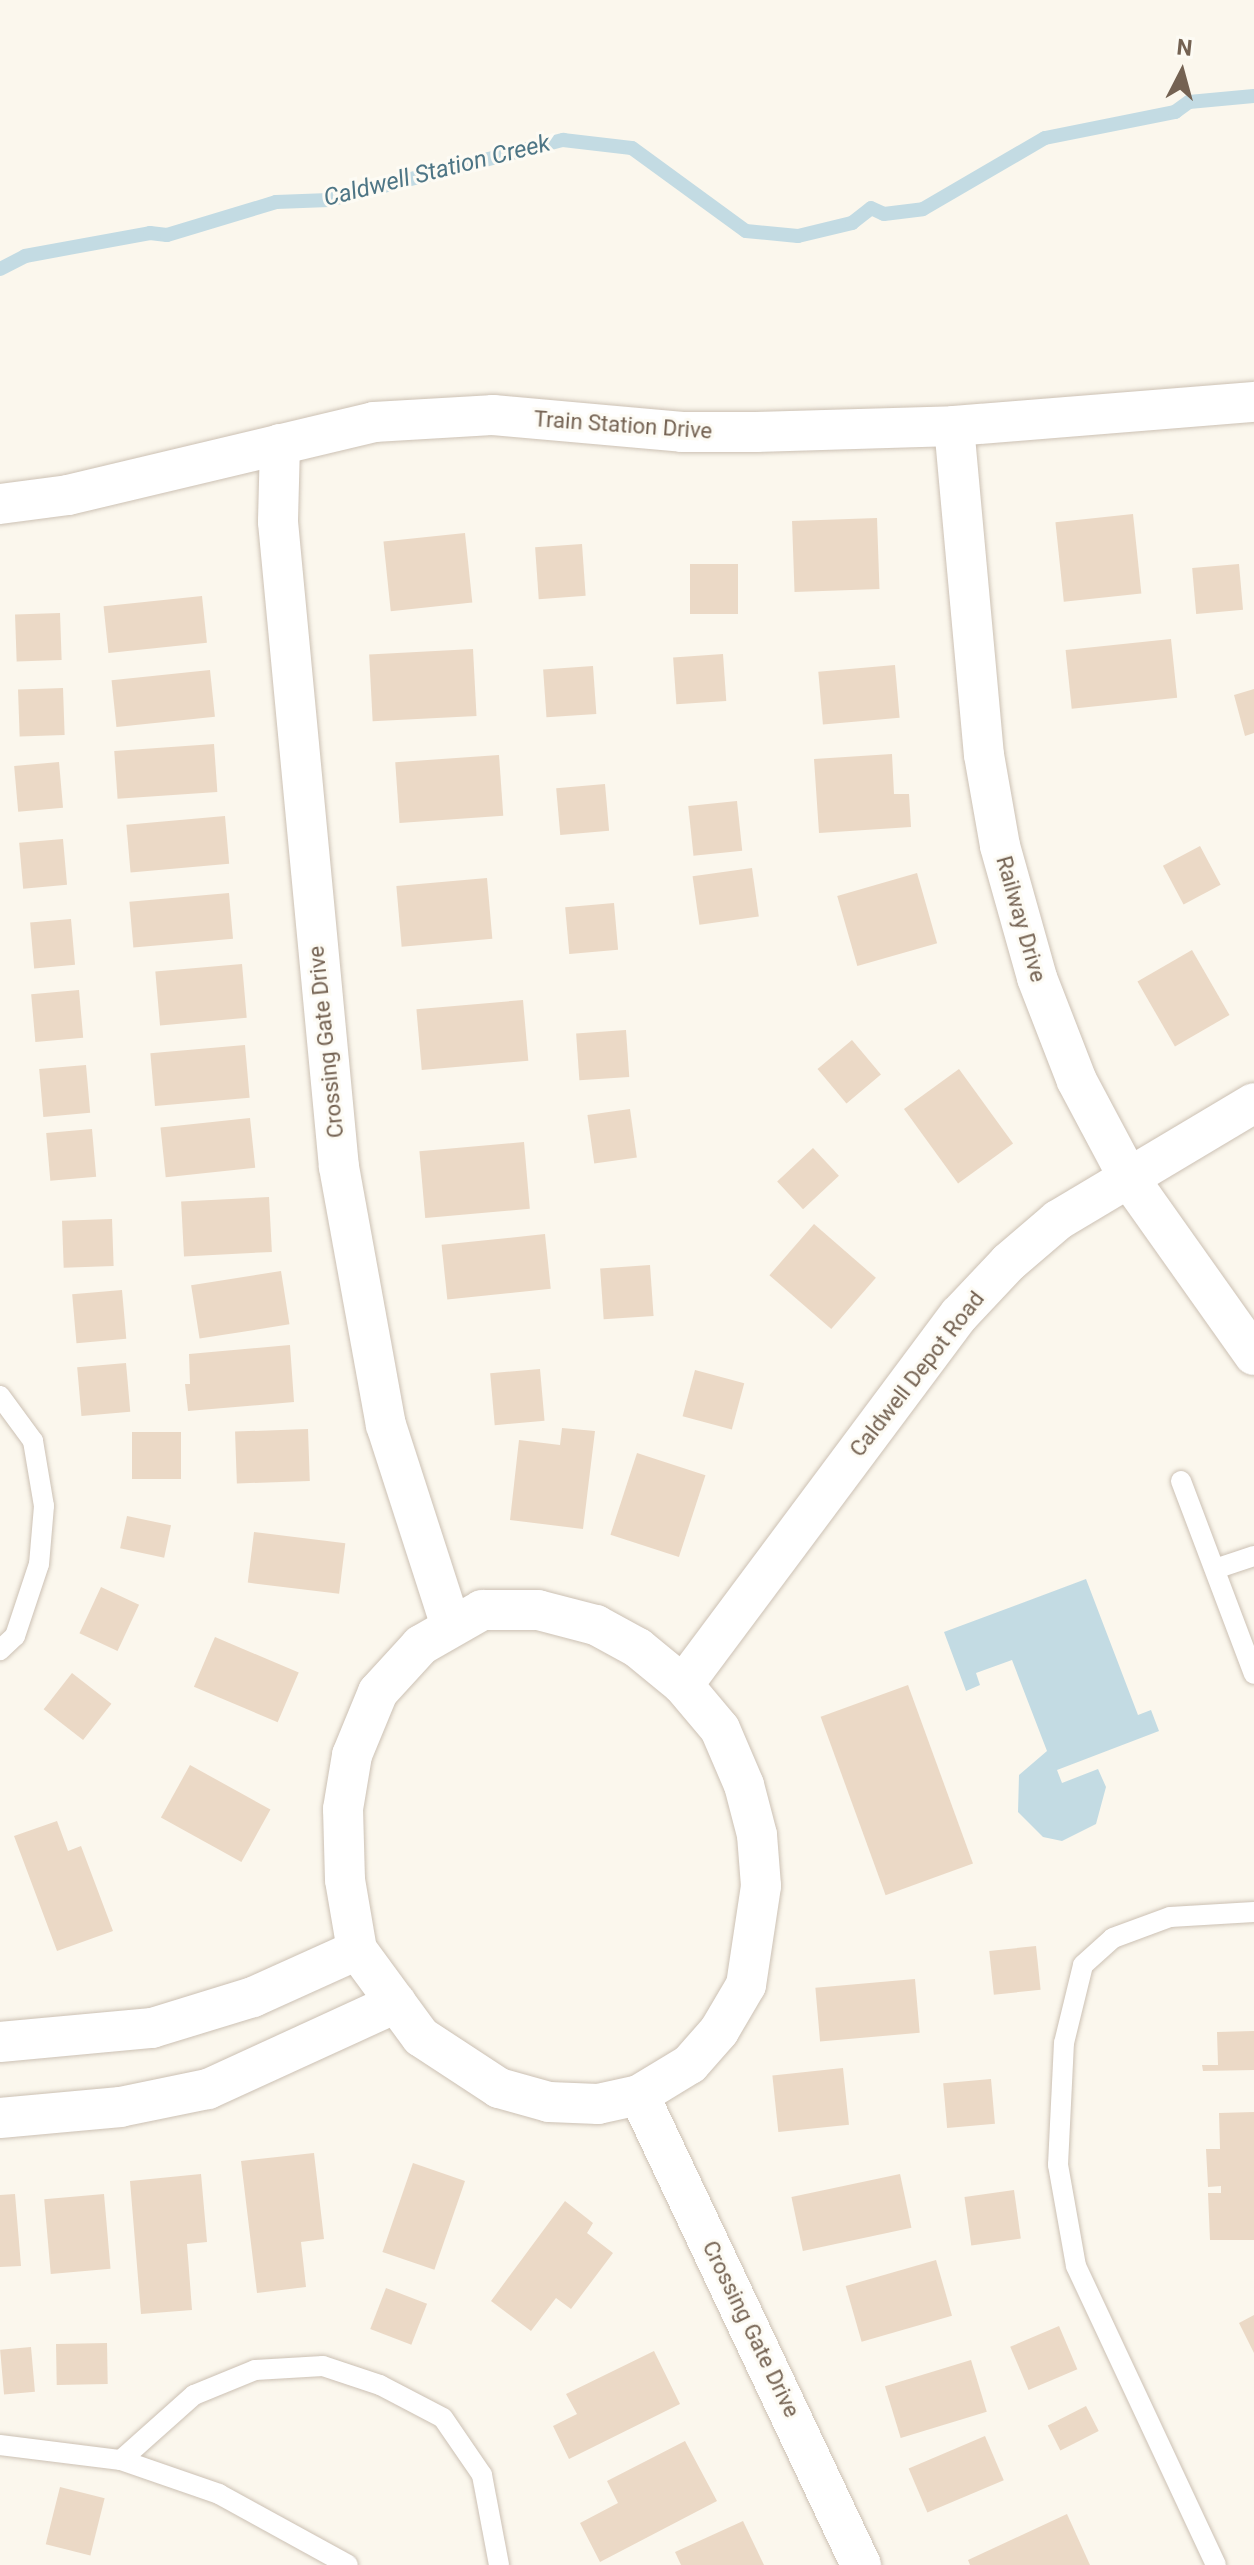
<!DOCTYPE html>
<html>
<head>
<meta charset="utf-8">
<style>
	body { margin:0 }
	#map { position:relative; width:1254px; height:2565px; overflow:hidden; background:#fbf7ed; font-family:Roboto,sans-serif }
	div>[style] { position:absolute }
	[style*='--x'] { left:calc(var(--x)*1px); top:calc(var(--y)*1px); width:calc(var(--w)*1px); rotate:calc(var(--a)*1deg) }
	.water>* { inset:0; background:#c3dbe3 }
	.stream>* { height:14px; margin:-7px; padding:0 7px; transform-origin:7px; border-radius:7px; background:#c3dbe3 }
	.building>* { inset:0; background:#ebd9c6; transform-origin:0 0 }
	.roads { filter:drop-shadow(0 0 2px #ccc1b4) drop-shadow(0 0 2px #ccc1b4) }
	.service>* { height:20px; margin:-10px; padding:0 10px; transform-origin:10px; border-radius:10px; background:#fff }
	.minor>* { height:40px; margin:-20px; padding:0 20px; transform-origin:20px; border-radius:20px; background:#fff }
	span { translate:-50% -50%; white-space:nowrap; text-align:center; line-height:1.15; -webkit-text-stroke:6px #fdfbf4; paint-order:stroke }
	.street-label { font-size:22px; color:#746252 }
	.water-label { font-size:24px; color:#4d7585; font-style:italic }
	.north { position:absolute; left:1142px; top:32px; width:80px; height:80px; -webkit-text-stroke:6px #fdfbf4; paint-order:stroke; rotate:6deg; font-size:22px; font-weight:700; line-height:32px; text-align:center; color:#746252 }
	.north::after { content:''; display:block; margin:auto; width:28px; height:36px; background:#746252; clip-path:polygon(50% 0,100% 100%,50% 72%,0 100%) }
</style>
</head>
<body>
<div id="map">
	<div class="water">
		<i style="clip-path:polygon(1086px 1579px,1138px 1715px,1151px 1710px,1159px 1731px,1057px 1770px,1062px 1783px,1098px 1769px,1106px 1787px,1096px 1824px,1062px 1841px,1043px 1837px,1018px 1812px,1019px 1775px,1047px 1751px,1012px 1660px,976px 1673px,980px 1685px,966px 1691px,944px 1632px)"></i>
	</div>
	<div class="stream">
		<i style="--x:0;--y:269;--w:28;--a:-27"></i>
		<i style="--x:25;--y:256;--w:127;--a:-10.4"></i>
		<i style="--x:150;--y:233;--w:17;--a:7"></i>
		<i style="--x:167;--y:235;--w:114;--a:-16.8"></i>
		<i style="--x:276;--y:202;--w:53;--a:-2.2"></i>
		<i style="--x:329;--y:200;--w:242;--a:-14.4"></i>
		<i style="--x:563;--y:140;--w:69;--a:6.6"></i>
		<i style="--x:632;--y:148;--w:141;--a:36.1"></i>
		<i style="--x:746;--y:231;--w:52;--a:5.5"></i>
		<i style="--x:798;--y:236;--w:56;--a:-13.5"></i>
		<i style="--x:852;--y:223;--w:24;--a:-38"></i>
		<i style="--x:871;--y:208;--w:14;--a:25"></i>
		<i style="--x:884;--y:214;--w:39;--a:-7"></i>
		<i style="--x:923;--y:209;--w:141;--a:-30.2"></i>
		<i style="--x:1045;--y:138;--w:133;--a:-11.3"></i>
		<i style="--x:1175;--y:112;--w:17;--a:-36"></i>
		<i style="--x:1189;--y:102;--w:65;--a:-5.3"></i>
	</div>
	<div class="building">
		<i style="left:1133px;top:514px;width:80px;height:78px;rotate:84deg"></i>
		<i style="left:877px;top:518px;width:71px;height:85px;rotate:88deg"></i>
		<i style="left:465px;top:533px;width:70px;height:82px;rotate:84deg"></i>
		<i style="left:582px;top:544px;width:52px;height:47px;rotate:86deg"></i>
		<i style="left:690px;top:564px;width:48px;height:50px"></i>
		<i style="left:1239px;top:564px;width:46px;height:47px;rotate:85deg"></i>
		<i style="left:202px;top:596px;width:47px;height:99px;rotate:84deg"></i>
		<i style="left:60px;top:613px;width:47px;height:45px;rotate:88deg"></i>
		<i style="left:1171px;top:639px;width:59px;height:106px;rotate:84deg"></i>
		<i style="left:473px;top:649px;width:67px;height:104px;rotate:87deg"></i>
		<i style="left:723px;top:654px;width:47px;height:50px;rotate:86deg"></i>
		<i style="left:895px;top:665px;width:53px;height:77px;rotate:85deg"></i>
		<i style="left:593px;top:666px;width:48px;height:50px;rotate:86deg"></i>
		<i style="left:210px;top:670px;width:47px;height:99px;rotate:84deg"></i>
		<i style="left:63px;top:688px;width:47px;height:45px;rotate:88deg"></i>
		<i style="clip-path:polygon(1254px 689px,1254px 733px,1245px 736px,1234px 695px)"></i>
		<i style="left:214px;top:744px;width:48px;height:100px;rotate:86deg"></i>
		<i style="clip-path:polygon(892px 754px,894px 794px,909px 794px,911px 827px,819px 833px,814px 759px)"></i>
		<i style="left:499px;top:755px;width:61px;height:104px;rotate:86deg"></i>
		<i style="left:59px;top:762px;width:46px;height:45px;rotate:85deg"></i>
		<i style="left:605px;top:784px;width:47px;height:49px;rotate:85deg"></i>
		<i style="left:737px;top:801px;width:50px;height:49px;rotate:84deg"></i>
		<i style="left:225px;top:816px;width:48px;height:99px;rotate:85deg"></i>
		<i style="left:63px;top:839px;width:46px;height:44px;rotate:85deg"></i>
		<i style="left:1200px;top:846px;width:44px;height:42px;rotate:62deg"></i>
		<i style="left:752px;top:868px;width:49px;height:60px;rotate:82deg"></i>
		<i style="left:917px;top:873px;width:73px;height:83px;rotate:74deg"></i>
		<i style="left:487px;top:878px;width:61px;height:91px;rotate:85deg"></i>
		<i style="left:229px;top:893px;width:46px;height:100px;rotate:85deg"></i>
		<i style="left:614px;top:903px;width:47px;height:49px;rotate:85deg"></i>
		<i style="left:71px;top:919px;width:46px;height:41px;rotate:85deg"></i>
		<i style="left:1192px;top:950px;width:75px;height:63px;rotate:60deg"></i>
		<i style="left:242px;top:964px;width:54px;height:87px;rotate:85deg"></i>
		<i style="left:79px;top:990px;width:48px;height:48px;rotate:85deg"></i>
		<i style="left:523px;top:1000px;width:61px;height:107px;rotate:85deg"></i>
		<i style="left:626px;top:1030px;width:47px;height:50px;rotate:86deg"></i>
		<i style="left:852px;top:1040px;width:45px;height:45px;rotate:50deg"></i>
		<i style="left:245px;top:1045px;width:53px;height:95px;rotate:85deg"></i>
		<i style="left:86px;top:1065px;width:48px;height:47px;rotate:85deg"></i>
		<i style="left:959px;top:1069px;width:92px;height:68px;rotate:54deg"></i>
		<i style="left:630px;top:1109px;width:49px;height:43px;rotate:82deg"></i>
		<i style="left:250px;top:1118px;width:50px;height:90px;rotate:84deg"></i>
		<i style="left:92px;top:1129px;width:48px;height:46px;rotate:85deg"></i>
		<i style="left:524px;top:1142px;width:67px;height:105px;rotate:85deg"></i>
		<i style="left:813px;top:1148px;width:38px;height:49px;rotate:47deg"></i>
		<i style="left:269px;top:1197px;width:55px;height:88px;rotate:87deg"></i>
		<i style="left:112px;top:1219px;width:47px;height:50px;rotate:88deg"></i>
		<i style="left:814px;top:1224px;width:82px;height:68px;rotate:41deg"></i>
		<i style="left:545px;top:1234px;width:55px;height:104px;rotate:84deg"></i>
		<i style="left:650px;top:1265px;width:51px;height:50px;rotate:86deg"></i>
		<i style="left:281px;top:1271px;width:54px;height:91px;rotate:81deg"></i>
		<i style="left:122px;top:1290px;width:49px;height:50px;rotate:85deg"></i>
		<i style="clip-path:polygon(290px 1345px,294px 1402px,188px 1411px,185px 1384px,190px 1384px,189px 1354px)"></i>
		<i style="left:126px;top:1363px;width:49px;height:49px;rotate:85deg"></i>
		<i style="left:540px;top:1369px;width:52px;height:50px;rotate:85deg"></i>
		<i style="left:695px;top:1370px;width:51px;height:48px;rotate:15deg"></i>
		<i style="clip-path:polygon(562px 1428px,595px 1431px,583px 1529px,510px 1520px,519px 1440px,560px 1445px)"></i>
		<i style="left:308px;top:1429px;width:52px;height:73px;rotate:88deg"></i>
		<i style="left:132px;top:1432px;width:49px;height:47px"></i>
		<i style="left:637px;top:1453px;width:72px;height:86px;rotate:18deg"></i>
		<i style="left:127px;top:1516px;width:45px;height:33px;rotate:12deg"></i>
		<i style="left:254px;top:1532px;width:92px;height:51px;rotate:7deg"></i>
		<i style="left:101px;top:1587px;width:42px;height:51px;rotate:25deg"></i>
		<i style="left:215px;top:1637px;width:91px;height:54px;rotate:23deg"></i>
		<i style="left:72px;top:1673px;width:50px;height:46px;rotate:38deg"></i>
		<i style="left:908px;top:1685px;width:190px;height:93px;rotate:70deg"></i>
		<i style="left:190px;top:1765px;width:92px;height:60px;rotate:29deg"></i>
		<i style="clip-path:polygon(57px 1821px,68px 1851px,81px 1846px,113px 1931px,57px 1951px,14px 1836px)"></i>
		<i style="left:1036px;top:1946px;width:44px;height:47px;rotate:84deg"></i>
		<i style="left:915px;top:1979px;width:54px;height:100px;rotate:85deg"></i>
		<i style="clip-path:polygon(1254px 2031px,1254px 2070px,1203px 2071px,1202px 2065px,1218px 2065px,1217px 2032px)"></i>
		<i style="left:843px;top:2068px;width:57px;height:71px;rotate:84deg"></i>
		<i style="left:991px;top:2079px;width:45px;height:48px;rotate:85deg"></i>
		<i style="clip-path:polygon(1254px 2112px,1254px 2240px,1210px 2240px,1208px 2193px,1221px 2193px,1221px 2186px,1208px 2187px,1206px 2149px,1220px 2149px,1219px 2113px)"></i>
		<i style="clip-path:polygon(314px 2153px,324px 2239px,301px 2242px,306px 2287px,257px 2293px,241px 2161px)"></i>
		<i style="left:413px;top:2163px;width:55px;height:94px;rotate:19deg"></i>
		<i style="clip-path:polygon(201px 2174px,207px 2242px,187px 2244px,192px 2310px,141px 2314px,130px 2181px)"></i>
		<i style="left:900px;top:2174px;width:55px;height:111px;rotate:78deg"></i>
		<i style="left:1014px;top:2190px;width:49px;height:50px;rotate:82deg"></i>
		<i style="clip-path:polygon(15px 2194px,21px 2266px,0 2267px,0 2195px)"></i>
		<i style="left:104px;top:2194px;width:75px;height:60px;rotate:85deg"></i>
		<i style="clip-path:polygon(565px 2201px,593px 2223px,587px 2233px,613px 2253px,571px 2309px,556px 2298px,531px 2331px,491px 2301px)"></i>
		<i style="left:936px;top:2260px;width:58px;height:94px;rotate:74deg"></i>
		<i style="left:386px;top:2288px;width:44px;height:44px;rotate:21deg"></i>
		<i style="clip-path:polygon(1254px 2315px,1254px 2353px,1239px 2323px)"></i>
		<i style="left:1059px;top:2326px;width:47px;height:53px;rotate:67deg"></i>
		<i style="left:107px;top:2343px;width:41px;height:51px;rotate:89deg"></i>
		<i style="left:31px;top:2347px;width:45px;height:31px;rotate:85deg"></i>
		<i style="clip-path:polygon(654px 2351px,680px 2404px,569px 2459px,553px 2426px,577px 2414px,566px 2394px)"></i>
		<i style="left:971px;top:2360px;width:54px;height:90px;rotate:73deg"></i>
		<i style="left:1086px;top:2406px;width:28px;height:43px;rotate:63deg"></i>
		<i style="left:985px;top:2436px;width:48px;height:83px;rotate:67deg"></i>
		<i style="clip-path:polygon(685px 2441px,717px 2501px,600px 2562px,580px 2523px,618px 2503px,607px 2481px)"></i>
		<i style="left:60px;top:2487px;width:46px;height:59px;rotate:14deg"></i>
		<i style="clip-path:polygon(1067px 2514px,1090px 2565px,970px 2565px,968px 2560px)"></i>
		<i style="clip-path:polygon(743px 2521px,764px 2565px,681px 2565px,675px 2552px)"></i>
	</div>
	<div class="roads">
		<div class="service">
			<i style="--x:0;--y:1396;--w:56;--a:53.7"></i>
			<i style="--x:33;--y:1441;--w:66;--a:80.4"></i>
			<i style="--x:44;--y:1506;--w:58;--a:94.9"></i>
			<i style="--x:39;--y:1564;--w:76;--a:108.4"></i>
			<i style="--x:15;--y:1636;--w:21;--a:137"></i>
			<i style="--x:1181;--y:1481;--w:206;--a:69.3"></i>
			<i style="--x:1215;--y:1569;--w:41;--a:-18.4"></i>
			<i style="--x:0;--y:2445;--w:122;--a:7.1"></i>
			<i style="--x:121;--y:2460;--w:104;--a:19.1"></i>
			<i style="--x:219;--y:2494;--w:147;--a:28.8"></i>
			<i style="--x:121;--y:2460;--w:98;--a:-41.7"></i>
			<i style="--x:194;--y:2395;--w:66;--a:-22.3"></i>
			<i style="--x:255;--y:2370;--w:68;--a:-3.4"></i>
			<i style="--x:323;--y:2366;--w:60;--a:18.4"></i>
			<i style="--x:380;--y:2385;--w:71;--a:27.6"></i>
			<i style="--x:443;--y:2418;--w:69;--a:55.6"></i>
			<i style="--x:482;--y:2475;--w:92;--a:79.3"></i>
			<i style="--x:1216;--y:2565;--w:330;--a:-115.1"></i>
			<i style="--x:1076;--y:2266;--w:103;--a:-100.1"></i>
			<i style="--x:1058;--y:2165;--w:122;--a:-87.2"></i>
			<i style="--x:1064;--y:2043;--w:80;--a:-76.3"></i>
			<i style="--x:1083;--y:1965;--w:40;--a:-42"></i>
			<i style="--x:1113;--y:1938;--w:61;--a:-20.2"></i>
			<i style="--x:1170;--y:1917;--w:84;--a:-3.4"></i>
		</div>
		<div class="minor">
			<i style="--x:954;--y:426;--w:330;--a:84.8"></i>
			<i style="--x:984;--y:755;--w:92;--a:80"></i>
			<i style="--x:1000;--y:846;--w:137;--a:74.3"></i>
			<i style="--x:1037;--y:978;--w:110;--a:68.8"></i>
			<i style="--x:1077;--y:1081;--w:109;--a:62"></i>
			<i style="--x:1128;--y:1177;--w:218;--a:54.7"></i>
			<i style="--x:280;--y:444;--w:78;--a:91.5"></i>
			<i style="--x:278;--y:522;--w:648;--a:84.6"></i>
			<i style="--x:339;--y:1167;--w:262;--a:79.7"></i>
			<i style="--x:386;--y:1425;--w:211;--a:72.1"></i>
			<i style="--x:0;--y:504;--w:69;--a:-7.5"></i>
			<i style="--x:68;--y:495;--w:315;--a:-13.4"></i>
			<i style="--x:374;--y:422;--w:119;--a:-3.4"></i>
			<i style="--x:493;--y:415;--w:190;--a:5.1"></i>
			<i style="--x:682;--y:432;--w:74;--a:0"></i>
			<i style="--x:756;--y:432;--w:198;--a:-1.7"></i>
			<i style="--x:954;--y:426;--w:301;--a:-4.6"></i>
			<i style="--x:482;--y:1610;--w:56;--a:0"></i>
			<i style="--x:538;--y:1610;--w:60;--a:14.5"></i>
			<i style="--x:596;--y:1625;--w:48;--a:28.7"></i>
			<i style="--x:638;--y:1648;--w:58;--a:39.4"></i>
			<i style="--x:683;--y:1685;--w:57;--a:49.9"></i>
			<i style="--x:720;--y:1729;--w:61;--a:66.8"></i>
			<i style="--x:744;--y:1785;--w:52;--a:75.4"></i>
			<i style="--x:757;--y:1835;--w:51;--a:85.5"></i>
			<i style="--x:761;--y:1886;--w:100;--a:98.6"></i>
			<i style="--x:746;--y:1985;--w:53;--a:120.4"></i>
			<i style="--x:719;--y:2031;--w:44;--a:131.3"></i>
			<i style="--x:690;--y:2064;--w:60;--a:148.7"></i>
			<i style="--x:639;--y:2095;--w:42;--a:167.6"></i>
			<i style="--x:598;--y:2104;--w:49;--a:-177.7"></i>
			<i style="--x:549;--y:2102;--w:52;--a:-164.4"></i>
			<i style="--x:499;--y:2088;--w:93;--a:-146.8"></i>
			<i style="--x:421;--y:2037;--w:108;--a:-126.3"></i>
			<i style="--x:357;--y:1950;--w:71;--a:-99.7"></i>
			<i style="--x:345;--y:1880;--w:71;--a:-91.6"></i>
			<i style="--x:343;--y:1809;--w:55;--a:-80.5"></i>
			<i style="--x:352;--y:1755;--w:68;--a:-67.6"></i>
			<i style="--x:378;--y:1692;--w:64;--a:-47.5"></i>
			<i style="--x:421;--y:1645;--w:70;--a:-29.8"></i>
			<i style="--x:683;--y:1685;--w:462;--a:-53.3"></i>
			<i style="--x:959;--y:1315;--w:73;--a:-46.7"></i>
			<i style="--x:1009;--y:1262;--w:65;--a:-40.6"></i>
			<i style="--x:1058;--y:1220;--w:228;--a:-30.8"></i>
			<i style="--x:0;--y:2042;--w:153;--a:-5.3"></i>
			<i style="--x:152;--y:2028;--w:106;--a:-17.1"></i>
			<i style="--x:253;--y:1997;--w:114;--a:-24.3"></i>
			<i style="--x:639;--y:2095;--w:520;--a:64.72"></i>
			<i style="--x:0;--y:2118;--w:121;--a:-5.2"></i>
			<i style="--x:120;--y:2107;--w:90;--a:-11.6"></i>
			<i style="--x:208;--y:2089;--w:207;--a:-24.6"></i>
		</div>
	</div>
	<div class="street-label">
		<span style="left:623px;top:425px;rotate:4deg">Train Station Drive</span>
		<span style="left:1021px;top:919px;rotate:74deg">Railway Drive</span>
		<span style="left:326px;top:1042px;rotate:-96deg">Crossing Gate Drive</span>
		<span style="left:917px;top:1374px;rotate:-52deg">Caldwell Depot Road</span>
		<span style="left:751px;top:2329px;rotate:64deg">Crossing Gate Drive</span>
	</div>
	<div class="water-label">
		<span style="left:437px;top:171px;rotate:-14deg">Caldwell Station Creek</span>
	</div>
	<div class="north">N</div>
</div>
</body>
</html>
